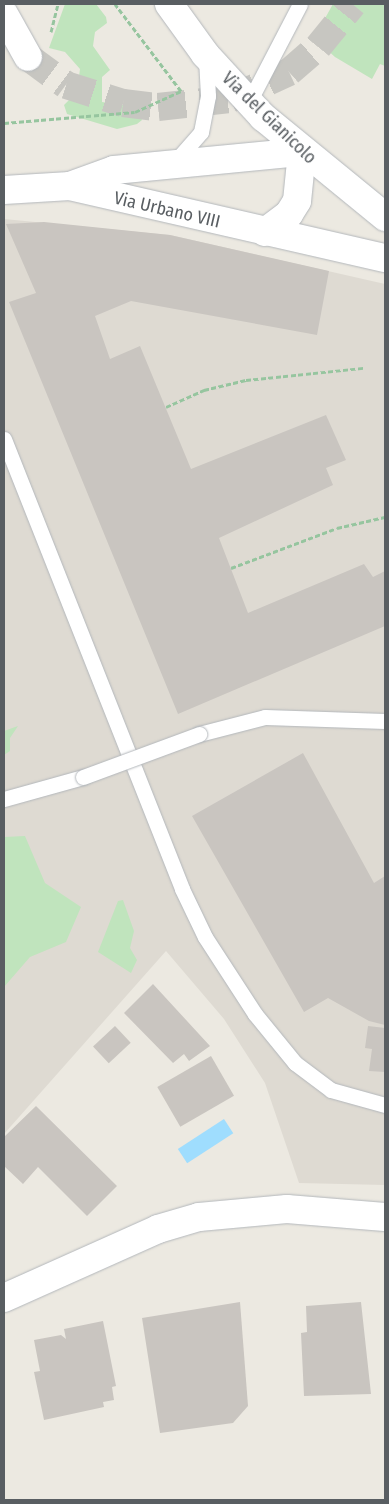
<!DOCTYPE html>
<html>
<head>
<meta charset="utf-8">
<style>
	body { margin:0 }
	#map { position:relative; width:389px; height:1504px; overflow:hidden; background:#ece9e1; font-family:"Fira Sans Condensed",sans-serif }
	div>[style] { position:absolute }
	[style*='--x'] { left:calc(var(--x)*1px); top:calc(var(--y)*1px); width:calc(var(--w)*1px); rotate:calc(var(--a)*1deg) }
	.education>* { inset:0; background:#dedad2 }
	.green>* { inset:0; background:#c0e4bd }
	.water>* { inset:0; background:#9fddfe; transform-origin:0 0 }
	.building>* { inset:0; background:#c9c5c0; transform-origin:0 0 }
	.secondary-tunnel>* { height:28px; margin-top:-14px; transform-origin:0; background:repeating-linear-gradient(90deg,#c7c6c1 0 28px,transparent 0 42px) }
	.path>* { height:3px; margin-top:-1.5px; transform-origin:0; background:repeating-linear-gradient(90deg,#96c59f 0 5px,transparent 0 7.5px) }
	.roads { filter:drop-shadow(0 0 1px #b3b7bb) drop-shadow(0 0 1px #b3b7bb) }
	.lane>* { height:15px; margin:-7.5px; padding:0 7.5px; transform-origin:7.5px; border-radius:7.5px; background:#fff }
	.street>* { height:28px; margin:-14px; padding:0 14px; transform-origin:14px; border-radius:14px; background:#fff }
	.secondary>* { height:28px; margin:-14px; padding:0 14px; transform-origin:14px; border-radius:14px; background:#fff }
	.bridges { filter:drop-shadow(0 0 1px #b3b7bb) drop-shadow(0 0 1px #b3b7bb) }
	.lane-bridge>* { height:15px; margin:-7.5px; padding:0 7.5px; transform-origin:7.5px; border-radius:7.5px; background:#fff }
	span { translate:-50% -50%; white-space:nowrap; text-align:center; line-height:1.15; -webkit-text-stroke:4.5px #fff; paint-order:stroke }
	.street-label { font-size:18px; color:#595e62 }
	.frame { position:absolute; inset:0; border:5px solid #595e62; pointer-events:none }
</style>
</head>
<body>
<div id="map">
	<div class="education">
		<i style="clip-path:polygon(4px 219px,170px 235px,385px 284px,385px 1185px,299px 1183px,265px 1083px,224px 1019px,166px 951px,4px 1134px)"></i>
	</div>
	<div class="green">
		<i style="clip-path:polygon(65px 4px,96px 4px,106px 17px,107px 23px,95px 32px,93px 46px,110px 70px,102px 77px,102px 102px,136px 107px,142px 120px,137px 124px,117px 129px,67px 114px,64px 105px,77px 92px,80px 69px,65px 52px,49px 48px)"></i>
		<i style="clip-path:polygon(333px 4px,385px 4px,385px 66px,380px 64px,372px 79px,335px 57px,314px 38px)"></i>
		<i style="clip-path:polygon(18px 726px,10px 738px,10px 751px,4px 755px,4px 731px)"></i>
		<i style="clip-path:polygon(25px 836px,45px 883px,81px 907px,66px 942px,30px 957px,4px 987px,4px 837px)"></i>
		<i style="clip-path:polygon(123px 900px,134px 931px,130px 948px,137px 960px,131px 973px,98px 952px,118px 901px)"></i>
	</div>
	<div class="water">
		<i style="left:224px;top:1119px;width:17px;height:55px;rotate:57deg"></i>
	</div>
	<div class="building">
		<i style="clip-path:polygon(44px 222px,170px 235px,329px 271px,317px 335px,131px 301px,95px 316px,110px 359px,140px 346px,191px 469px,326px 415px,346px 460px,326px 468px,333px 485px,219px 538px,248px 613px,364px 564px,373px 577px,385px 571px,385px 626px,178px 714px,9px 302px,36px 293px,6px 224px)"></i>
		<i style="clip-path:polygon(303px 753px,374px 883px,385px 876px,385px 1025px,369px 1021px,328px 998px,304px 1012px,192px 816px)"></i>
		<i style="clip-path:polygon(153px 984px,210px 1046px,189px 1061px,184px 1054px,173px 1063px,124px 1013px)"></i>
		<i style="left:115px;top:1026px;width:23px;height:30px;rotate:47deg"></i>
		<i style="clip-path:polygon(368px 1026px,385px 1028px,385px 1072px,369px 1071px,372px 1049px,365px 1048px)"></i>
		<i style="left:211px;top:1056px;width:46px;height:62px;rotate:60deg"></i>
		<i style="clip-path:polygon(36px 1106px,117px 1186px,87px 1216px,38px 1167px,23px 1184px,4px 1166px,4px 1137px)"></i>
		<i style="clip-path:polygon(240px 1302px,248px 1406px,233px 1423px,160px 1433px,142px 1318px)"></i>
		<i style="clip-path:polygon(361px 1302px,371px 1394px,304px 1396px,301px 1333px,307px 1332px,306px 1306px)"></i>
		<i style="clip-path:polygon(103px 1321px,116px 1386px,112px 1387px,114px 1400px,103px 1402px,104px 1407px,44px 1420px,34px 1372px,40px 1371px,34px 1340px,61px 1335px,66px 1339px,64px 1329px)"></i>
	</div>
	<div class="secondary-tunnel">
		<i style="--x:28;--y:57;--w:47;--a:36.4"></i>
		<i style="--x:66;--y:85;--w:60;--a:17.5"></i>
		<i style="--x:123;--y:103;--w:35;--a:7"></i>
		<i style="--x:158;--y:107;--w:72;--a:-6.3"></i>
		<i style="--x:230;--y:99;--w:65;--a:-24.6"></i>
		<i style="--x:289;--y:72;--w:38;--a:-41"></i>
		<i style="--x:318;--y:47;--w:55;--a:-50.9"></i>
	</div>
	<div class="path">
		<i style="--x:51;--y:32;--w:29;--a:-76"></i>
		<i style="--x:4;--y:123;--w:131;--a:-4.8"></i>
		<i style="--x:135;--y:112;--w:51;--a:-24.5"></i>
		<i style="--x:181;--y:91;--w:109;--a:-127.2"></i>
		<i style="--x:166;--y:407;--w:42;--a:-24.1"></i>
		<i style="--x:204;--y:390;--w:43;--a:-13.4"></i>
		<i style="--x:246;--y:380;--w:118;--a:-5.9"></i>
		<i style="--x:231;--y:568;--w:113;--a:-20.7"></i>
		<i style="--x:337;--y:528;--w:49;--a:-12.9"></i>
	</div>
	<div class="roads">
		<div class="lane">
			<i style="--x:249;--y:102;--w:110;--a:-62.5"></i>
			<i style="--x:174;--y:163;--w:41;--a:-48.9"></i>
			<i style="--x:201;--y:132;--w:37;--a:-79"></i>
			<i style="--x:208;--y:96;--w:38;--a:-93"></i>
			<i style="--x:4;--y:439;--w:484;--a:68.4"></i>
			<i style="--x:182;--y:889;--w:53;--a:64.4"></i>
			<i style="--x:205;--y:937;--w:92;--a:57"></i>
			<i style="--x:255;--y:1014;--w:63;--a:50.8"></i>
			<i style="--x:295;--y:1063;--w:45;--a:36.9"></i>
			<i style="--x:331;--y:1090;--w:56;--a:15.5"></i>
			<i style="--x:199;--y:734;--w:68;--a:-14.4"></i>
			<i style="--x:265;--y:717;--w:120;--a:1.9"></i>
			<i style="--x:4;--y:799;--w:82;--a:-15.6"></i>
		</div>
		<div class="street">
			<i style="--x:70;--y:186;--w:323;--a:12.9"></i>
			<i style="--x:4;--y:190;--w:66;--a:-3.5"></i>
			<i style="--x:70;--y:186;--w:47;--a:-20"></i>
			<i style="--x:114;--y:170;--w:189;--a:-5.5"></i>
			<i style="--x:302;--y:152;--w:49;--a:95.8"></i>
			<i style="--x:297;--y:201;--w:15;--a:122"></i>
			<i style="--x:289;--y:214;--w:30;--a:143"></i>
			<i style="--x:4;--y:1298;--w:169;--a:-24.1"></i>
			<i style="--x:158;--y:1229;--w:43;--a:-16.3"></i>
			<i style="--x:199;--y:1217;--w:88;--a:-5.2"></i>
			<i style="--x:287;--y:1209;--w:98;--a:4.7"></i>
		</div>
		<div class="secondary">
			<i style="--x:169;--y:4;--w:62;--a:54.2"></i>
			<i style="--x:205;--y:54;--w:86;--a:47.4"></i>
			<i style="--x:263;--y:117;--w:158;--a:39.3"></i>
			<i style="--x:4;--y:14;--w:49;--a:60.8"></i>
		</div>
	</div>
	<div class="bridges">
		<div class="lane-bridge">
			<i style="--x:83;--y:777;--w:124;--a:-20.3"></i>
		</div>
	</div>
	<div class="street-label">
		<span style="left:269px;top:118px;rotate:44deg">Via del Gianicolo</span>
		<span style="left:167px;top:210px;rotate:13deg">Via Urbano VIII</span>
	</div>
	<div class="frame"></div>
</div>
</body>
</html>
